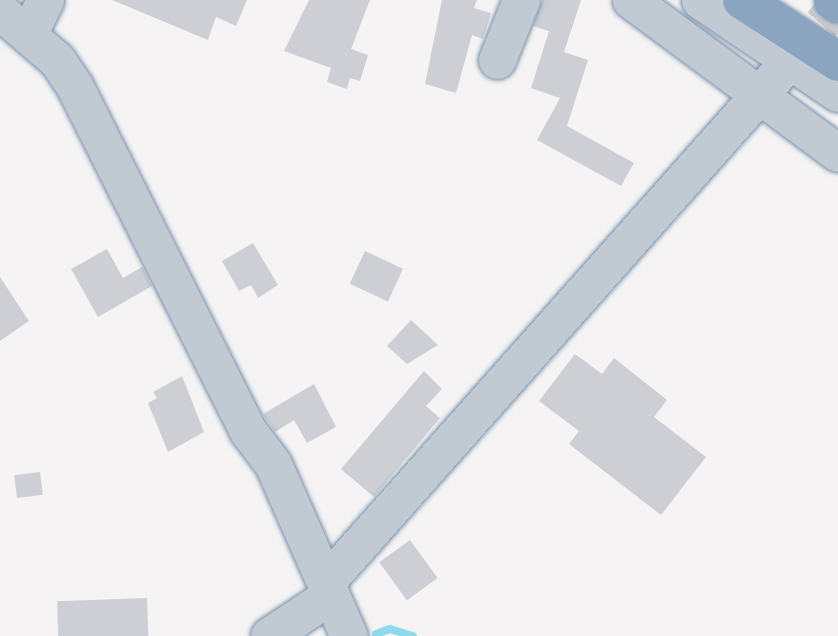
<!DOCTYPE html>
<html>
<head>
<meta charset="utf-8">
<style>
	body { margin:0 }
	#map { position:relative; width:838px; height:636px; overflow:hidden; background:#f5f3f3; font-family:"Asap Condensed",sans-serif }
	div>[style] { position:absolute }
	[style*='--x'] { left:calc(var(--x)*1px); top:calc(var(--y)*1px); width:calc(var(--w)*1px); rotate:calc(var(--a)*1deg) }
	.stream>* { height:8px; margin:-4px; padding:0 4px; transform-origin:4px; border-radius:4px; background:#90daee }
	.building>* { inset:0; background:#cdcfd5; transform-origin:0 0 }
	.minor-tunnel>* { height:37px; margin-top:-18.5px; transform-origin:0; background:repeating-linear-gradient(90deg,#caccce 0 37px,transparent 0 55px) }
	.roads { filter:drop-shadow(0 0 2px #7690ad) drop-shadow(0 0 2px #7690ad) }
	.minor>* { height:37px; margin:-18.5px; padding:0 18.5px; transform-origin:18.5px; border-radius:18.5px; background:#c1cad2 }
	.highway>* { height:38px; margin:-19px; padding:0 19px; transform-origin:19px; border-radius:19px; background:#8ba5c1 }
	span { translate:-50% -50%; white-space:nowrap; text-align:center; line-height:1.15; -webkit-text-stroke:5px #fff; paint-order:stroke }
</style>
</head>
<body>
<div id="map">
	<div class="stream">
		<i style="--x:376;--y:634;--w:15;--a:-20"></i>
		<i style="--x:390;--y:629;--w:24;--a:17"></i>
	</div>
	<div class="building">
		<i style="clip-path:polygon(112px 0,247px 0,236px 26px,216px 17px,208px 40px)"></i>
		<i style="clip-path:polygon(309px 0,370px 0,351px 49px,368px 55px,360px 81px,350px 78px,347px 89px,327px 82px,331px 68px,284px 51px)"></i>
		<i style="clip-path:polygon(442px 0,477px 0,474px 8px,491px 13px,483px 39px,472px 35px,456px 93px,425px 84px)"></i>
		<i style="clip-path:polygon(542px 0,581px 0,564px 52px,588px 60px,567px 126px,634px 163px,621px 186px,537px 140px,560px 98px,531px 88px,549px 31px,533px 26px)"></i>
		<i style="clip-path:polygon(253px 243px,278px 285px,258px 298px,251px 285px,239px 291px,222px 261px)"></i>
		<i style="clip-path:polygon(107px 249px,123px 278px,142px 267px,152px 286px,98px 317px,71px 269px)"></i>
		<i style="left:365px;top:251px;width:42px;height:36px;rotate:25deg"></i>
		<i style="clip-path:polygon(0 277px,29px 321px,0 341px)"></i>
		<i style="clip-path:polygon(411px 320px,438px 345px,407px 364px,387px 346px)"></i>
		<i style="clip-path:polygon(575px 354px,602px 374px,614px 358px,667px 400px,654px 417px,706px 457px,661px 515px,569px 444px,579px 431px,539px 401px)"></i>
		<i style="clip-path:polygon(424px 371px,442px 389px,426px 406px,440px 418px,374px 497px,341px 469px)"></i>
		<i style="clip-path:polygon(182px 376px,204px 432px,168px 452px,148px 403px,157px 398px,153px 392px)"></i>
		<i style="clip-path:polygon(314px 384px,336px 427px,307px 443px,294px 420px,275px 432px,263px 414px)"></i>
		<i style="left:40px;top:472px;width:23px;height:26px;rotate:83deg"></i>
		<i style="left:410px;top:540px;width:47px;height:38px;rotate:54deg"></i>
		<i style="left:147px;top:598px;width:38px;height:90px;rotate:88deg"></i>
	</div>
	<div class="minor-tunnel">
		<i style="--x:785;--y:65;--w:80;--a:-48.5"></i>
	</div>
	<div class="roads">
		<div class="minor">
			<i style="--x:631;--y:0;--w:257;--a:36.5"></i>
			<i style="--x:700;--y:0;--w:166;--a:34"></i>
			<i style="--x:0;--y:11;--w:75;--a:40.7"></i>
			<i style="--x:57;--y:60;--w:32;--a:56"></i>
			<i style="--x:75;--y:87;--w:385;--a:63.3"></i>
			<i style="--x:248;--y:431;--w:41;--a:52.9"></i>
			<i style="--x:273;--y:464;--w:188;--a:66.2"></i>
			<i style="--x:28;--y:35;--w:39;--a:-64"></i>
			<i style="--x:497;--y:60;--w:65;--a:-68.2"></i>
			<i style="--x:326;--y:582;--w:686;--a:-48.37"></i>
			<i style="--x:269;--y:636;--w:74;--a:-33.5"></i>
		</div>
		<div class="highway">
			<i style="--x:742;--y:0;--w:114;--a:32.9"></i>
			<i style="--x:834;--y:0;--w:5;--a:37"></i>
		</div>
	</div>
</div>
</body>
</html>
